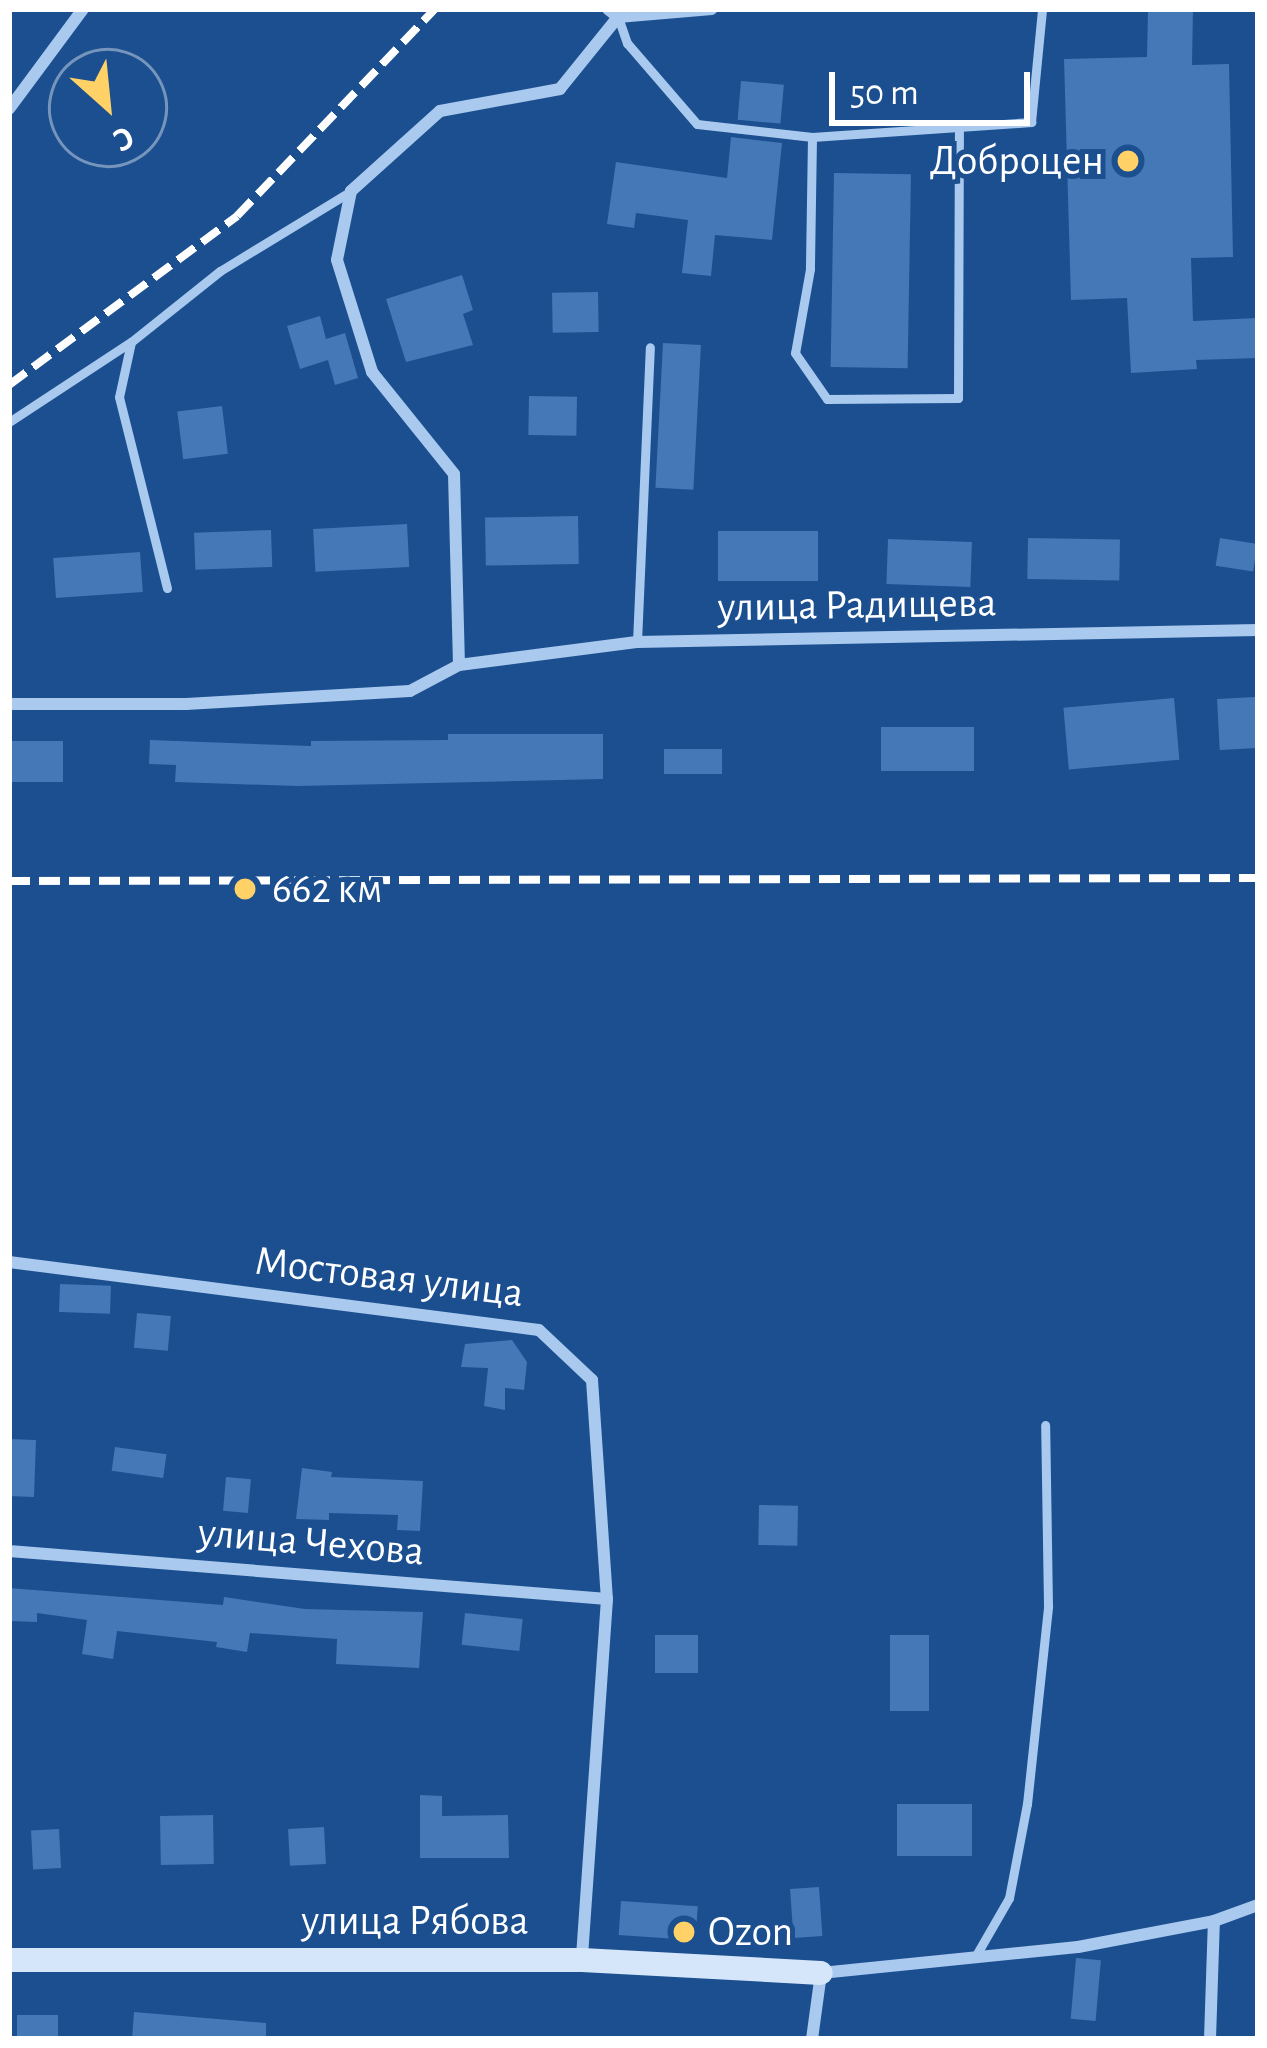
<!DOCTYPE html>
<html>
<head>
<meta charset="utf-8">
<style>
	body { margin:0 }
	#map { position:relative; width:1267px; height:2048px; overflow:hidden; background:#1b4f8f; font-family:"Alegreya Sans",sans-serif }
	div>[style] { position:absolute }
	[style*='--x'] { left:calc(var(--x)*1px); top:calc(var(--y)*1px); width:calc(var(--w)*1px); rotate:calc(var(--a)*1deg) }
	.building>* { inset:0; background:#4478b7; transform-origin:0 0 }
	.lane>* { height:9px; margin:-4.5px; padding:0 4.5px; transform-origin:4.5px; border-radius:4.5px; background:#a9c9ee }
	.street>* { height:12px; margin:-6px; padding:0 6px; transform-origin:6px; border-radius:6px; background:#a9c9ee }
	.secondary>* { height:24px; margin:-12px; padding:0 12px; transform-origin:12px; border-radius:12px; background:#d6e6fa }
	.rail>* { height:8px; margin-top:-4px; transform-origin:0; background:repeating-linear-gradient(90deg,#fff 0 21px,transparent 0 30px) }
	.dots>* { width:33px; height:33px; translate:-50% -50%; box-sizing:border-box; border:6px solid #1b4f8f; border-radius:50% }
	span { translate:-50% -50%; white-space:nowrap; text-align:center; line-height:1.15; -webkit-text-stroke:10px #1b4f8f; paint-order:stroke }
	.poi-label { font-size:42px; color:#fff }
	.right { translate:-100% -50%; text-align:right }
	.left { translate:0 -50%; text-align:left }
	.street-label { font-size:42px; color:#fff }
	.frame { position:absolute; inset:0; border:12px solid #fff; pointer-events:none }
	.north { position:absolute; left:48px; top:48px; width:120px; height:120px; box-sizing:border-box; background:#1b4f8f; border:3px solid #7695bc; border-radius:50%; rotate:153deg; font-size:33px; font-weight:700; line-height:48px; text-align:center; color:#fff }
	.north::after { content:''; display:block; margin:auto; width:42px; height:54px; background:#ffd166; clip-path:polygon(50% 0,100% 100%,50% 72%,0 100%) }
	.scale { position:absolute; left:829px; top:72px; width:201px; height:54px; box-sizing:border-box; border:6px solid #fff; border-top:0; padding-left:15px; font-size:36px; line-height:42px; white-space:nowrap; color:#fff; -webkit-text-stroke:9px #1b4f8f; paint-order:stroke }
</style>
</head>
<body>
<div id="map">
	<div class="building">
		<i style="clip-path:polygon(1148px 9px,1193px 9px,1192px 65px,1229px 64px,1233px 257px,1191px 258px,1193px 321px,1258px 318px,1258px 358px,1196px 360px,1197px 369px,1131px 373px,1127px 298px,1071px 300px,1064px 59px,1147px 57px)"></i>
		<i style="left:741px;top:81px;width:43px;height:39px;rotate:5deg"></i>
		<i style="clip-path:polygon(731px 137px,782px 143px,772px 240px,715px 235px,711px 276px,682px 273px,688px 220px,636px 213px,634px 228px,607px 224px,616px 162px,727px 178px)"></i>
		<i style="left:834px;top:173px;width:77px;height:194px;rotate:1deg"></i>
		<i style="clip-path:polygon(462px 275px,473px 310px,463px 314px,473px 345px,406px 362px,386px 299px)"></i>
		<i style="left:598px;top:292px;width:40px;height:46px;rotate:89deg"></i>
		<i style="clip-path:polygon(320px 316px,326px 339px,345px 333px,358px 378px,335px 385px,328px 360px,300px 369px,287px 326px)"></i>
		<i style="left:663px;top:343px;width:38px;height:145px;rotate:3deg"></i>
		<i style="left:529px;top:396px;width:48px;height:39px;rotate:1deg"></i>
		<i style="left:222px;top:406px;width:48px;height:45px;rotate:83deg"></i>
		<i style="left:578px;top:516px;width:48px;height:93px;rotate:89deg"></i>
		<i style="left:407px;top:524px;width:43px;height:94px;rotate:87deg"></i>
		<i style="left:271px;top:530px;width:37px;height:77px;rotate:88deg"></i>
		<i style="left:818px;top:531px;width:50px;height:100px;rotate:90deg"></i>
		<i style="left:1028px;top:538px;width:92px;height:41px;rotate:1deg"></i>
		<i style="left:1220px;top:538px;width:38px;height:28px;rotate:9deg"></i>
		<i style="left:888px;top:539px;width:84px;height:45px;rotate:2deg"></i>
		<i style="left:140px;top:552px;width:40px;height:87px;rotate:86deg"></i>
		<i style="left:1255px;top:697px;width:51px;height:38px;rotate:87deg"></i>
		<i style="left:1174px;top:698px;width:62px;height:111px;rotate:85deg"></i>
		<i style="left:974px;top:727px;width:44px;height:93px;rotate:90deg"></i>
		<i style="clip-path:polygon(448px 734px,603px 734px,603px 779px,297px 786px,175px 782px,176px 765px,149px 764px,150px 740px,311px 746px,311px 741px,448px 740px)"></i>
		<i style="left:63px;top:741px;width:41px;height:54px;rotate:90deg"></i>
		<i style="left:722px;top:749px;width:25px;height:58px;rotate:90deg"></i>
		<i style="left:60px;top:1284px;width:51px;height:28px;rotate:2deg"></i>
		<i style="left:137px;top:1313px;width:34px;height:35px;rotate:5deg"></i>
		<i style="clip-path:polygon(512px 1340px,527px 1362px,524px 1390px,505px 1388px,505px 1410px,484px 1406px,488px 1368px,461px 1367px,465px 1344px)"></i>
		<i style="left:9px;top:1439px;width:27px;height:57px;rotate:2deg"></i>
		<i style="left:115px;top:1447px;width:52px;height:24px;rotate:8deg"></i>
		<i style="clip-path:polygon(302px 1468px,332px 1472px,331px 1477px,423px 1481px,420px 1531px,397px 1530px,398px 1515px,329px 1513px,329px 1520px,296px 1519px)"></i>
		<i style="left:226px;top:1477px;width:25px;height:34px;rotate:5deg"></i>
		<i style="left:759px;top:1505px;width:39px;height:40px;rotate:1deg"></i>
		<i style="clip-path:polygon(9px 1588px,223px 1605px,224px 1597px,305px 1609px,423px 1612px,419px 1668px,336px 1664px,337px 1639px,250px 1633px,247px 1652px,216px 1647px,217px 1642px,117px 1631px,113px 1659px,82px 1654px,87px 1620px,37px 1613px,37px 1622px,9px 1621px)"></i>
		<i style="left:465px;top:1613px;width:58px;height:32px;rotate:6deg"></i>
		<i style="left:655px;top:1635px;width:43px;height:38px"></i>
		<i style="left:890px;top:1635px;width:39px;height:76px"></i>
		<i style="clip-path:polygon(420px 1795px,442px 1796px,442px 1816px,508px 1815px,509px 1858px,420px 1858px)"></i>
		<i style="left:897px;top:1804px;width:75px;height:52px"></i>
		<i style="left:213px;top:1815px;width:49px;height:53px;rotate:89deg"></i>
		<i style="left:324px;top:1827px;width:37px;height:36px;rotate:87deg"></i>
		<i style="left:59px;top:1829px;width:39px;height:28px;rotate:87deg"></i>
		<i style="left:819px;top:1887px;width:49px;height:29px;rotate:86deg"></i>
		<i style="left:621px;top:1901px;width:77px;height:34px;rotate:4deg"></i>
		<i style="left:1076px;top:1958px;width:25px;height:61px;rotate:5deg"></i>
		<i style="clip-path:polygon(134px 2012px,266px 2023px,266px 2039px,132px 2039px)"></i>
		<i style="left:58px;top:2015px;width:24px;height:41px;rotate:90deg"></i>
	</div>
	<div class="lane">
		<i style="--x:618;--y:17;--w:28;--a:71"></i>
		<i style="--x:627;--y:43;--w:107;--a:49.2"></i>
		<i style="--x:697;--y:124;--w:116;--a:6.4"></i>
		<i style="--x:812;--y:137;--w:220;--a:-3.9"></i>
		<i style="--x:1031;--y:122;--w:114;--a:-84.4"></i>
		<i style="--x:812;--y:137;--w:132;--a:90.9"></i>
		<i style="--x:810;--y:269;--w:85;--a:100.1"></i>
		<i style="--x:795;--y:353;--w:56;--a:55.2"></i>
		<i style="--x:827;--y:399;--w:131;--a:-0.4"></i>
		<i style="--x:958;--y:398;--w:272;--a:-89.8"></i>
		<i style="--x:131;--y:342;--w:56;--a:102.3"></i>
		<i style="--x:119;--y:397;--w:197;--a:75.9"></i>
		<i style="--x:9;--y:422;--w:146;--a:-33.3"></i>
		<i style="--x:131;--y:342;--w:114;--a:-38.6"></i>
		<i style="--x:220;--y:271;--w:153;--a:-31.4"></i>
		<i style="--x:637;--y:642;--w:295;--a:-87.5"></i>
		<i style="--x:975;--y:1957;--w:68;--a:-60"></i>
		<i style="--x:1009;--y:1898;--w:96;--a:-79.2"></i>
		<i style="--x:1027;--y:1804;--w:199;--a:-83.9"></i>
		<i style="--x:1048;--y:1606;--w:181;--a:-90.9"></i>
	</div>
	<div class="street">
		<i style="--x:608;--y:9;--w:13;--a:39"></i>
		<i style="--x:618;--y:17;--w:94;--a:-4.9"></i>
		<i style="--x:618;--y:17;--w:92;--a:128.9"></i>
		<i style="--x:560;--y:89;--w:122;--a:169.6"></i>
		<i style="--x:440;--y:111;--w:120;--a:138"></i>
		<i style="--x:351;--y:191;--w:70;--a:101.5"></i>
		<i style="--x:337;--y:260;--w:117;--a:72.6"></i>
		<i style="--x:372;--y:372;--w:131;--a:51.2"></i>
		<i style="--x:454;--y:474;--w:191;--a:88.5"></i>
		<i style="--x:459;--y:665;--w:179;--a:-7.4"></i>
		<i style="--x:637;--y:642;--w:621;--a:-1.11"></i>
		<i style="--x:9;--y:109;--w:124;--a:-53.5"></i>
		<i style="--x:9;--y:704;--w:177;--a:0"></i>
		<i style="--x:186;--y:704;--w:224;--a:-3.3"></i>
		<i style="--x:410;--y:691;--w:55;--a:-28"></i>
		<i style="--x:9;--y:1262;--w:534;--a:7.31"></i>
		<i style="--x:539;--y:1330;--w:73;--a:43.3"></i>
		<i style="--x:592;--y:1380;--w:220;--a:86.1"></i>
		<i style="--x:607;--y:1599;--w:361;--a:94"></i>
		<i style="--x:9;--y:1551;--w:600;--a:4.59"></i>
		<i style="--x:812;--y:2039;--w:67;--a:-82.2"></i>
		<i style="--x:821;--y:1973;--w:258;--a:-5.8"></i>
		<i style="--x:1078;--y:1947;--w:138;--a:-10.8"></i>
		<i style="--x:1214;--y:1921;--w:47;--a:-20"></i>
		<i style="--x:1210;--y:2039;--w:118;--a:-88.1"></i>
	</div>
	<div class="secondary">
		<i style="--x:9;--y:1960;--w:573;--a:0"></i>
		<i style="--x:582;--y:1960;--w:239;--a:3.1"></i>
	</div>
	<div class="rail">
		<i style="--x:9;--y:385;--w:284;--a:-36.5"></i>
		<i style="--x:237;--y:216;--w:286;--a:-46.3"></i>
		<i style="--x:9;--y:881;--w:1249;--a:-0.14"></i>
	</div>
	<div class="dots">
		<i style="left:1128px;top:161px;background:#ffd166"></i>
		<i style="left:245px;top:889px;background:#ffd166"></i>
		<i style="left:684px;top:1932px;background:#ffd166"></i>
	</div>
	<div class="poi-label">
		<span class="right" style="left:1104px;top:161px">Доброцен</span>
		<span class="left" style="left:272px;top:889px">662 км</span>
		<span class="left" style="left:708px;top:1932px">Ozon</span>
	</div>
	<div class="street-label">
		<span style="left:857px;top:605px;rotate:-1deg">улица Радищева</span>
		<span style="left:389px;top:1277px;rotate:7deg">Мостовая улица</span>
		<span style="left:311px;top:1542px;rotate:5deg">улица Чехова</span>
		<span style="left:415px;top:1921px">улица Рябова</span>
	</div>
	<div class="frame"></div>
	<div class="north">С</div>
	<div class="scale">50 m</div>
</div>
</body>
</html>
